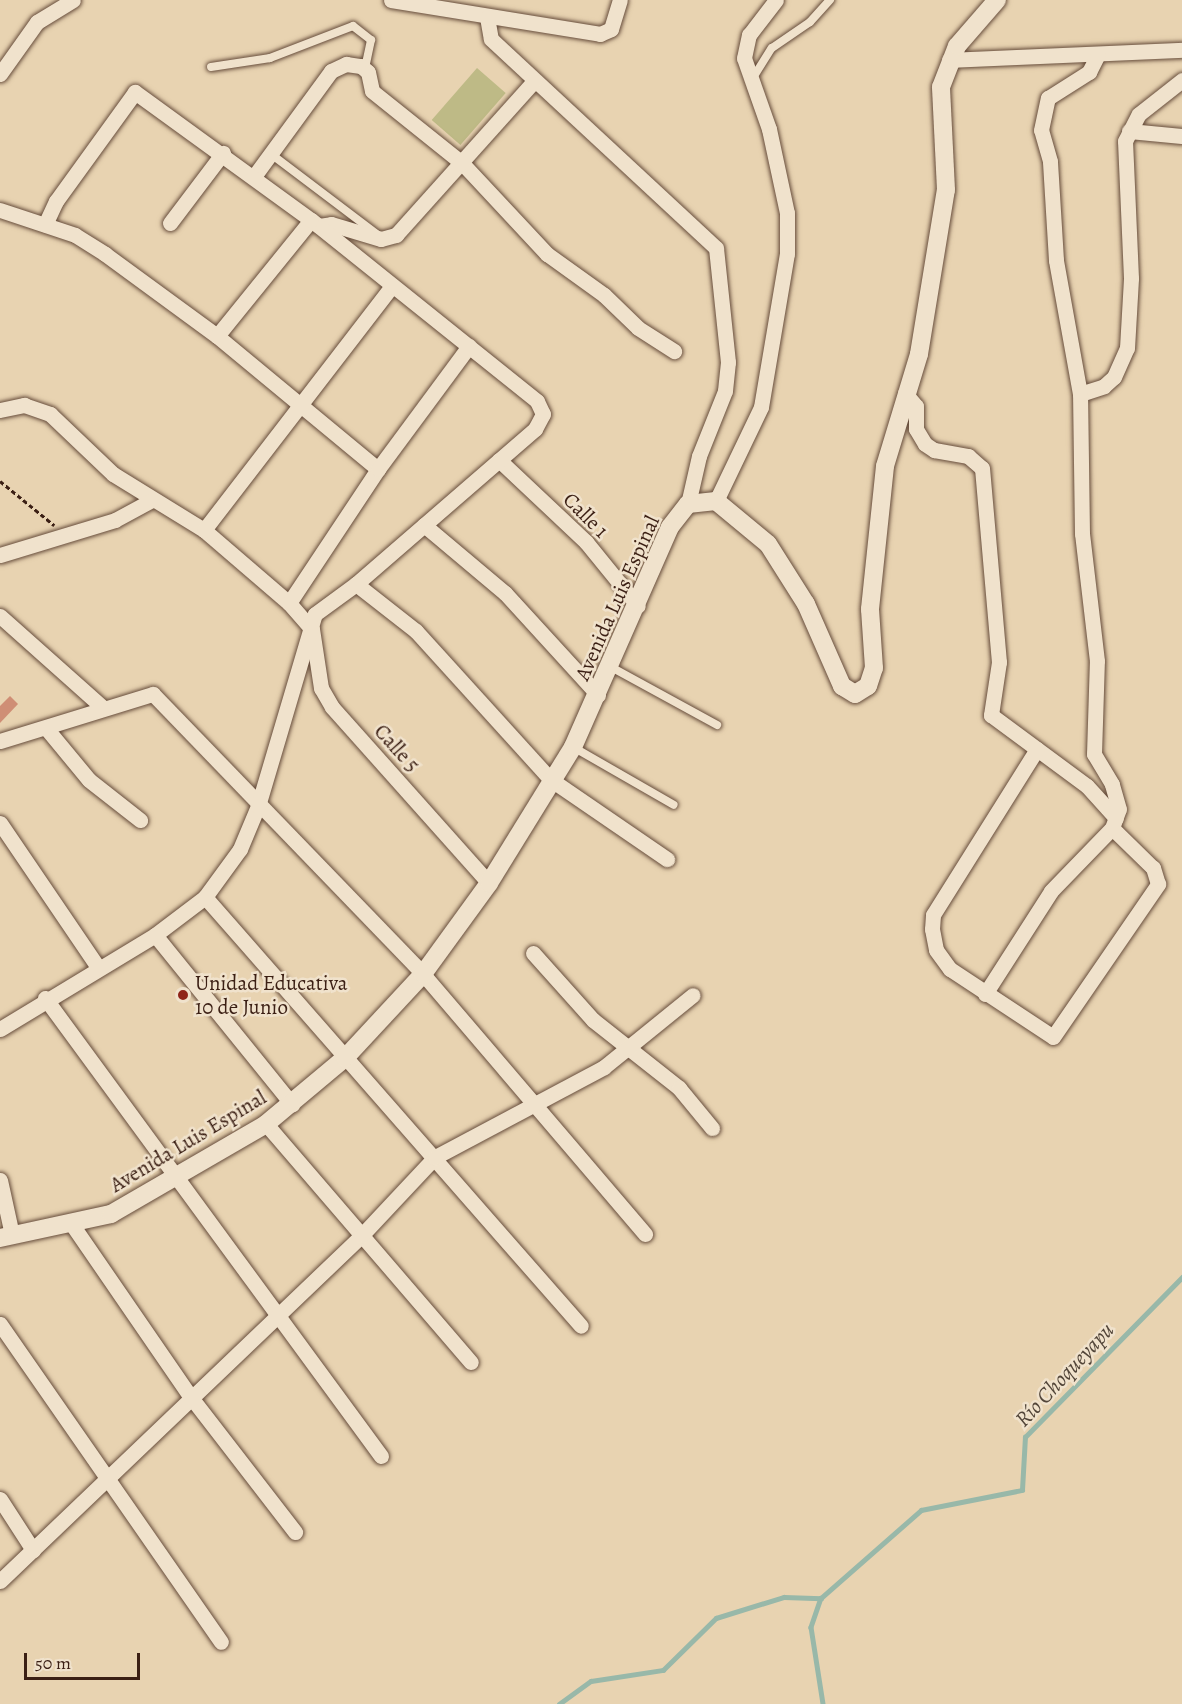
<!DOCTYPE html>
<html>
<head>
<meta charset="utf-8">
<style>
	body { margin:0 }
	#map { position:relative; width:1182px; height:1704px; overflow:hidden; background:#e8d3b1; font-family:Alegreya,serif }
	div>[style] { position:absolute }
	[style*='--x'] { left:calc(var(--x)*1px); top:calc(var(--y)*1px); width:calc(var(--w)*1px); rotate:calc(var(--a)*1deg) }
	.green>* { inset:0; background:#beba86; transform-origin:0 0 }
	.stream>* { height:4.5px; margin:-2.25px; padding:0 2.25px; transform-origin:2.25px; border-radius:2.25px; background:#98b8a9 }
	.building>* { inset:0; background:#cf8e75 }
	.path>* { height:3px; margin-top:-1.5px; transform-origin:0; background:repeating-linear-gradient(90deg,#3b1f14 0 4.5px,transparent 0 7.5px) }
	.roads { filter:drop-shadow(0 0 2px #664c3b) drop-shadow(0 0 2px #664c3b) }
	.service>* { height:8px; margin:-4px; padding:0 4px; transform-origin:4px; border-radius:4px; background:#f0e2cc }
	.minor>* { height:15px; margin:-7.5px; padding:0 7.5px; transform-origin:7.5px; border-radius:7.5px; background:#f0e2cc }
	.tertiary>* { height:18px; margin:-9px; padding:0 9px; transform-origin:9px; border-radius:9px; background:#f0e2cc }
	.dots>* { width:16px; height:16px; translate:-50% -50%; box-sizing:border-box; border:3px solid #f0e2cc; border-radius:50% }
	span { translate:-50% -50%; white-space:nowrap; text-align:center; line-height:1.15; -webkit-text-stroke:5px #f0e2cc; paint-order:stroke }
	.street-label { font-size:21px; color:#3b1f14 }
	.poi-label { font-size:21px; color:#3b1f14 }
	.left { translate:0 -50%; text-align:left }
	.water-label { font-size:22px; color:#524539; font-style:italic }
	.scale { position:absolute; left:24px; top:1653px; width:116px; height:27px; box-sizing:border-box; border:3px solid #3b1f14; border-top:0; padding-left:8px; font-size:18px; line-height:21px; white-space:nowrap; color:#3b1f14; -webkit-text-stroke:4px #f0e2cc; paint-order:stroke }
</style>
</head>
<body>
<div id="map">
	<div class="green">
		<i style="left:477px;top:68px;width:38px;height:69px;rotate:41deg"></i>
	</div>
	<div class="stream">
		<i style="--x:821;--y:1598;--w:31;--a:109"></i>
		<i style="--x:811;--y:1627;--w:78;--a:81.1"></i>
		<i style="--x:559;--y:1704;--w:39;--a:-36"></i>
		<i style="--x:591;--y:1681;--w:73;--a:-8.7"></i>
		<i style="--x:663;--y:1670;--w:74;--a:-44.5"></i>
		<i style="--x:716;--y:1618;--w:71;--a:-17.2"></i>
		<i style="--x:784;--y:1597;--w:37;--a:2"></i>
		<i style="--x:821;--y:1598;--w:133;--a:-41.3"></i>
		<i style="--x:921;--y:1510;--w:103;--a:-11.2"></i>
		<i style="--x:1022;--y:1490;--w:53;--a:-86.8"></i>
		<i style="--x:1025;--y:1437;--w:224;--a:-45.5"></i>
	</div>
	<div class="building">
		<i style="clip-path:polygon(10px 696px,18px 704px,0 723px,0 706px)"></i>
	</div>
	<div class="path">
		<i style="--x:0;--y:481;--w:70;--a:39.2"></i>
	</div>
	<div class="roads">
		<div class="service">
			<i style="--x:211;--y:67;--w:60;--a:-8.7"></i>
			<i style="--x:270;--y:58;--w:89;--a:-21.1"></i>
			<i style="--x:353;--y:26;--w:23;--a:38"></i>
			<i style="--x:371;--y:40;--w:30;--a:102"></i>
			<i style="--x:751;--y:81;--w:39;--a:-58"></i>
			<i style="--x:772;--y:48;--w:46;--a:-34.4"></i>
			<i style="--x:810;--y:22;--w:30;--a:-48"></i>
			<i style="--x:271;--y:154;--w:134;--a:37.1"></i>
			<i style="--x:611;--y:667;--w:121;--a:28.7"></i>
			<i style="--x:573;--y:747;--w:116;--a:29.9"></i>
		</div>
		<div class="minor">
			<i style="--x:391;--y:0;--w:212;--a:9.2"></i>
			<i style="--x:600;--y:34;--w:12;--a:-24"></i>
			<i style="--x:611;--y:29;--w:30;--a:-73"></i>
			<i style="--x:487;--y:17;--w:22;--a:80"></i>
			<i style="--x:491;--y:39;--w:307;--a:42.9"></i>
			<i style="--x:716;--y:248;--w:115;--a:84"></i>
			<i style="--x:728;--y:362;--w:29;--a:96"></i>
			<i style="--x:725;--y:391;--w:70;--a:111.8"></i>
			<i style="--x:699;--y:456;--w:49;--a:102.9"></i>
			<i style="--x:949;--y:60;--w:233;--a:-2.5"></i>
			<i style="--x:0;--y:74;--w:64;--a:-54.6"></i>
			<i style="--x:37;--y:22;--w:42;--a:-31.4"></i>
			<i style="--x:1129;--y:131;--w:53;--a:5.4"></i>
			<i style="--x:255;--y:175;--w:129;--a:-53.8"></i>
			<i style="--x:331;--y:71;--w:17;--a:-25"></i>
			<i style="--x:346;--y:64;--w:15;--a:8"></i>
			<i style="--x:361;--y:66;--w:9;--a:41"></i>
			<i style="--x:368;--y:72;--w:19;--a:78"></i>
			<i style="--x:372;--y:91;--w:115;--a:38.7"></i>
			<i style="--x:462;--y:163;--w:125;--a:47"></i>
			<i style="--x:547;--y:254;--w:70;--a:35.7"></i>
			<i style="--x:604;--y:295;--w:47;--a:44.1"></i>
			<i style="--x:638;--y:328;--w:43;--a:32.6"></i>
			<i style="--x:0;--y:210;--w:79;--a:18.4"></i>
			<i style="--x:75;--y:235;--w:36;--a:32"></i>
			<i style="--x:105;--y:254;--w:139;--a:36.2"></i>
			<i style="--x:217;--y:336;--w:209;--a:39.6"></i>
			<i style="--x:170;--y:223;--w:88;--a:-52.9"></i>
			<i style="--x:319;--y:226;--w:12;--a:-9"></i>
			<i style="--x:331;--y:224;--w:52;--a:16.7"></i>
			<i style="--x:381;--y:239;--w:16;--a:-15"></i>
			<i style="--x:396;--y:235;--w:207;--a:-48.1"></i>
			<i style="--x:217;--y:336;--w:149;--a:-51"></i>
			<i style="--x:905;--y:393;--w:17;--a:50"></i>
			<i style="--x:916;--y:406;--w:23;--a:90"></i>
			<i style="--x:916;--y:429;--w:17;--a:59"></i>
			<i style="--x:925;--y:444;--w:11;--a:34"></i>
			<i style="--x:934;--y:450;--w:35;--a:10"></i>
			<i style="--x:968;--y:456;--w:18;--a:41"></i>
			<i style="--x:982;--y:468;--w:195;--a:85"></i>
			<i style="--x:999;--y:662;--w:54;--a:98.6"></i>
			<i style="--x:991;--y:715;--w:119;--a:36.5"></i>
			<i style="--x:1087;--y:786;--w:43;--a:47.8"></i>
			<i style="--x:1080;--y:394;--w:25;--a:-18"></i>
			<i style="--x:1104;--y:386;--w:13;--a:-42"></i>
			<i style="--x:1114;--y:377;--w:32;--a:-66"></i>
			<i style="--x:1127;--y:348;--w:70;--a:-86.7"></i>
			<i style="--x:1131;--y:278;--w:137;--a:-92.5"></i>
			<i style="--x:1125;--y:141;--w:30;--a:-63"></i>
			<i style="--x:1139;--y:114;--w:55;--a:-38.3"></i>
			<i style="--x:0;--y:410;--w:25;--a:-12"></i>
			<i style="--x:24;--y:405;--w:28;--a:19"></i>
			<i style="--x:50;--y:414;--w:87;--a:43.6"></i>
			<i style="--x:113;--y:474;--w:107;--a:31.6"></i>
			<i style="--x:204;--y:530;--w:112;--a:40.7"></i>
			<i style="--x:289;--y:603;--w:35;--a:49"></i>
			<i style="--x:312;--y:629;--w:60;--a:81.3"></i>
			<i style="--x:321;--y:688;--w:22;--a:60"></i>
			<i style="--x:332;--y:707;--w:236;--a:48.3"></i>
			<i style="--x:499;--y:460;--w:120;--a:43.3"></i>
			<i style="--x:586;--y:542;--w:82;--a:50.9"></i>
			<i style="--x:716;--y:501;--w:104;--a:-64.4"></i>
			<i style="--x:761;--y:407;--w:155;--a:-80.4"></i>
			<i style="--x:787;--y:254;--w:41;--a:-90"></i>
			<i style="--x:787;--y:213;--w:86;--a:-102.1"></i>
			<i style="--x:769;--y:129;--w:75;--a:-109.4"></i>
			<i style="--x:744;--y:58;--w:24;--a:-78"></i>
			<i style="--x:749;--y:35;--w:44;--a:-52.4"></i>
			<i style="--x:424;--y:525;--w:106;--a:40"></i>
			<i style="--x:505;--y:593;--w:138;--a:47.6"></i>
			<i style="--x:204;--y:530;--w:308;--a:-52.4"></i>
			<i style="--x:0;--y:555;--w:120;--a:-16.9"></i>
			<i style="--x:115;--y:520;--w:42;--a:-28.4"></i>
			<i style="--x:356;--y:584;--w:76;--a:38.1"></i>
			<i style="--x:416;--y:631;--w:200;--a:47.8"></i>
			<i style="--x:550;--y:779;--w:142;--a:34.4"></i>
			<i style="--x:289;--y:603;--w:161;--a:-56.4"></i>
			<i style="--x:378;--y:469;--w:153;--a:-53.5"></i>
			<i style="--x:0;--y:616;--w:137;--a:41.7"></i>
			<i style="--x:46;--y:728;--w:67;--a:50.4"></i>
			<i style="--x:89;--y:780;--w:65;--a:38.1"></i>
			<i style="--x:0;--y:741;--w:160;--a:-17.1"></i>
			<i style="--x:153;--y:694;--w:389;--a:46"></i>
			<i style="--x:423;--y:974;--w:342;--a:49.5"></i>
			<i style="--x:1037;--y:749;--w:196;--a:122.1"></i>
			<i style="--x:933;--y:915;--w:14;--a:94"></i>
			<i style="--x:932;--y:929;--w:21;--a:79"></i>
			<i style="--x:936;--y:950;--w:24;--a:54"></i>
			<i style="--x:950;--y:969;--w:123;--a:33.4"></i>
			<i style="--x:1053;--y:1037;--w:186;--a:-55.5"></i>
			<i style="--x:1158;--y:884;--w:17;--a:-107"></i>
			<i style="--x:1153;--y:868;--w:57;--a:-135.7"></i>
			<i style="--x:0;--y:823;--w:174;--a:55.8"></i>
			<i style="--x:205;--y:897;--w:570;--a:48.77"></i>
			<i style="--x:155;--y:935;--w:218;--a:51"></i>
			<i style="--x:533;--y:953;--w:90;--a:48.2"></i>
			<i style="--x:593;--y:1020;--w:110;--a:38.3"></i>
			<i style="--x:679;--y:1088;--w:52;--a:50.5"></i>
			<i style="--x:985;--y:994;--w:122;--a:-57.3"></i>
			<i style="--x:1051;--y:891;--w:88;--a:-45.9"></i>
			<i style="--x:1112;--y:828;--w:20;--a:-70"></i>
			<i style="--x:1119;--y:809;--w:26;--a:-106"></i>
			<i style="--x:1112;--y:784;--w:35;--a:-121"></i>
			<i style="--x:1094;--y:754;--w:93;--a:-88.2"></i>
			<i style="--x:1097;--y:661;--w:128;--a:-96.7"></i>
			<i style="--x:1082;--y:534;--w:140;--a:-90.8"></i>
			<i style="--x:1080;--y:394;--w:136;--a:-100.2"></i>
			<i style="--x:1056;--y:260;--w:99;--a:-93.5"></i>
			<i style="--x:1050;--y:161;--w:32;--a:-106"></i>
			<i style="--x:1041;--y:130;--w:33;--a:-78"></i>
			<i style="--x:1048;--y:98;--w:49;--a:-32.4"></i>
			<i style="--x:1089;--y:72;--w:20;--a:-63"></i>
			<i style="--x:45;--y:998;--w:568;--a:53.74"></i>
			<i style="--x:0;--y:1029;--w:181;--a:-31.2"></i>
			<i style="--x:155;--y:935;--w:63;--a:-37.2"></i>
			<i style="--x:205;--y:897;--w:59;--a:-53.9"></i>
			<i style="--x:240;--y:849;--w:47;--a:-67.3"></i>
			<i style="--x:258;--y:806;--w:200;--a:-73.5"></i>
			<i style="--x:315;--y:614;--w:51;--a:-36.2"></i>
			<i style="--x:356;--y:584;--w:237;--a:-40.9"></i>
			<i style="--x:535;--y:429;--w:17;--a:-62"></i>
			<i style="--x:543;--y:414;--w:14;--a:-115"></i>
			<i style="--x:537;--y:401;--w:290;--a:-141.3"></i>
			<i style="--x:311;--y:220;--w:218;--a:-144"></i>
			<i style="--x:135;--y:92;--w:135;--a:125.9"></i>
			<i style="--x:56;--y:201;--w:26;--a:115"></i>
			<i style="--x:266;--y:1124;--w:314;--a:49.3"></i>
			<i style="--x:0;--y:1180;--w:56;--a:77.7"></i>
			<i style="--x:71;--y:1223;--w:210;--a:55.5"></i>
			<i style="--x:190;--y:1396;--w:172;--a:52.3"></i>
			<i style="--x:0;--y:1324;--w:387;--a:55.2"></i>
			<i style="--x:0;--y:1499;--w:61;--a:57.1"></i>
			<i style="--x:0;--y:1581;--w:501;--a:-43.71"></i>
			<i style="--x:362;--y:1235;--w:107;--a:-46.9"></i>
			<i style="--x:435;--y:1157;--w:191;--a:-28"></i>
			<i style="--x:604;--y:1067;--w:114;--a:-39"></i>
		</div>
		<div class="tertiary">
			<i style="--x:0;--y:1238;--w:114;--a:-12.2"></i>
			<i style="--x:111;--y:1214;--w:179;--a:-30.1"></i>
			<i style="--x:266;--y:1124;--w:103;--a:-39.9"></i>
			<i style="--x:345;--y:1058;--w:115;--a:-47.1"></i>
			<i style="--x:423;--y:974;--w:112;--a:-54"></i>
			<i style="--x:489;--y:883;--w:160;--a:-58.3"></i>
			<i style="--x:573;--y:747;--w:240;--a:-66.2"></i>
			<i style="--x:670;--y:527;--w:29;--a:-52"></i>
			<i style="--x:688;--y:504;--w:28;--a:-6"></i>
			<i style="--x:716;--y:501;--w:67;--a:39.6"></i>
			<i style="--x:768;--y:544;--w:71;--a:57.7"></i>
			<i style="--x:806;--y:604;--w:90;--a:66.3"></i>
			<i style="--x:842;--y:686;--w:15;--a:32"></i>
			<i style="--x:855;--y:694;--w:15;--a:-32"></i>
			<i style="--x:868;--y:686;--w:19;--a:-72"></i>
			<i style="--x:874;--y:668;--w:59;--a:-93.9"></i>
			<i style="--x:870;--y:609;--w:144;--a:-84"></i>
			<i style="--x:885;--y:466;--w:117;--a:-73.1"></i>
			<i style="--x:919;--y:354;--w:166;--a:-80.7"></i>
			<i style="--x:946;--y:190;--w:103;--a:-92.8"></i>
			<i style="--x:941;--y:87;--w:44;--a:-68.7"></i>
			<i style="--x:957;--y:46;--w:61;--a:-49"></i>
		</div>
	</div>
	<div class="dots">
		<i style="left:183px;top:995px;background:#8f2418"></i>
	</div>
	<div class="street-label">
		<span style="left:586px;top:515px;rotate:45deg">Calle 1</span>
		<span style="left:617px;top:598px;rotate:-66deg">Avenida Luis Espinal</span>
		<span style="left:397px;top:748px;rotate:48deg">Calle 5</span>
		<span style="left:188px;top:1141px;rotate:-31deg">Avenida Luis Espinal</span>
	</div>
	<div class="poi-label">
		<span class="left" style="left:195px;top:995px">Unidad Educativa<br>10 de Junio</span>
	</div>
	<div class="water-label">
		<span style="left:1065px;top:1375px;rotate:-47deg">Río Choqueyapu</span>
	</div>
	<div class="scale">50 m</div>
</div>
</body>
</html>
